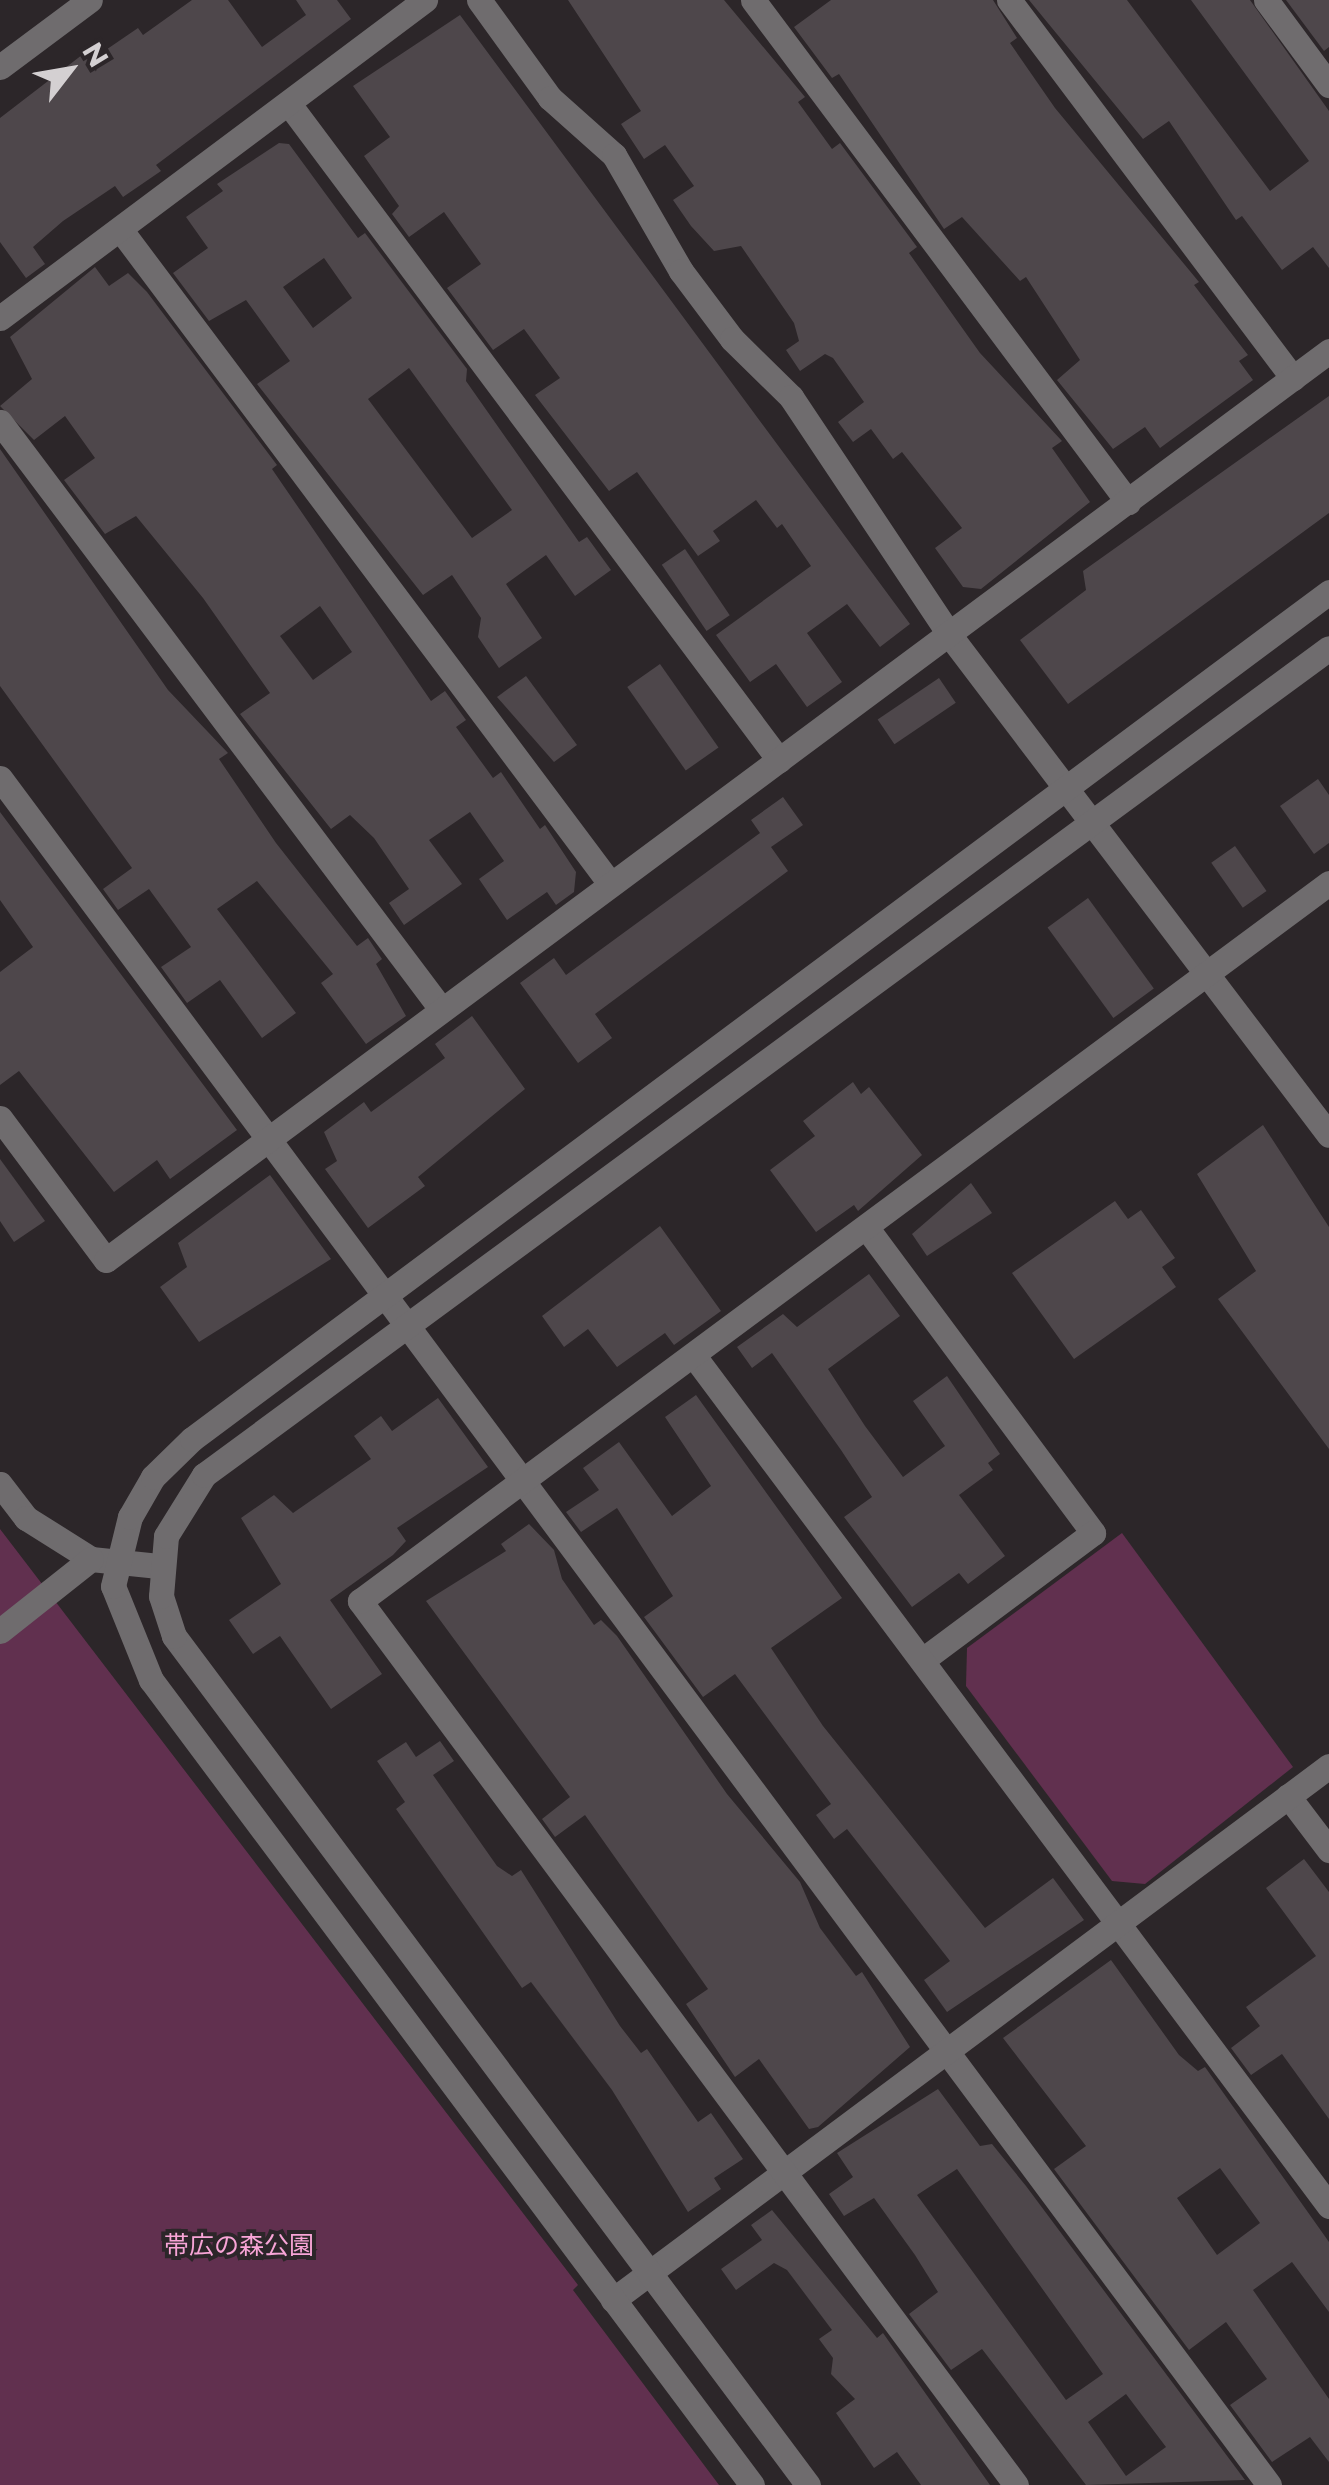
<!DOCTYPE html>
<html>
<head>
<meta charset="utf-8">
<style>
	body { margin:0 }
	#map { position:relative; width:1329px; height:2485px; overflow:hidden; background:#2c2629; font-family:Montserrat,"Noto Sans JP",sans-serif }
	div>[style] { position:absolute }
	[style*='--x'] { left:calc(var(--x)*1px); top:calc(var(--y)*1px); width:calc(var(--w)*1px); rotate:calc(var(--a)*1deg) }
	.green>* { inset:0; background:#61304f }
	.building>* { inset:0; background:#4e474b; transform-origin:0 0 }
	.minor>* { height:25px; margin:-12.5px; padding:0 12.5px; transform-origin:12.5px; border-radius:12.5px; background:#6f6c6e }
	span { translate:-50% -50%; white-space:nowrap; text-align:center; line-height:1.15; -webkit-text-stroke:8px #2c2629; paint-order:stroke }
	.park-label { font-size:25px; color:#f8a5d7 }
	.north { position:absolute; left:20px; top:20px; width:100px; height:100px; -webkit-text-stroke:8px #2c2629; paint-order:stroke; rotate:59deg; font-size:28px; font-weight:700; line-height:40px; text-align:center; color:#d4d0d2 }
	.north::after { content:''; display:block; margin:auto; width:35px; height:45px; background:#d4d0d2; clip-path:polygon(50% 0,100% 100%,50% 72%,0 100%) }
</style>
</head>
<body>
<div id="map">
	<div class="green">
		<i style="clip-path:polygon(0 1529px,578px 2285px,573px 2290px,719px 2485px,0 2485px)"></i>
		<i style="clip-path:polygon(1122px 1533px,1293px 1767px,1145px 1884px,1112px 1881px,966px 1686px,967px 1648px)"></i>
	</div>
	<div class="building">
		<i style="clip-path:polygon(192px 0,228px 0,262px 47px,306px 15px,296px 0,337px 0,351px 19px,156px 165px,161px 171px,123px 197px,115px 186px,63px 221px,33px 247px,45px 264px,26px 278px,0 242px,0 118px,91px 48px,97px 56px,138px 28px,143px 35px)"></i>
		<i style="clip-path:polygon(568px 0,724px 0,805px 97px,798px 102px,832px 149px,840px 143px,917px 247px,909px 253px,980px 353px,1062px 441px,1052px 448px,1090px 502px,981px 589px,963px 587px,935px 548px,962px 528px,902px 452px,893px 459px,871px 429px,853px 442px,838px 422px,864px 402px,833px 358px,825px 354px,800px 371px,786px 350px,799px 341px,794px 323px,741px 246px,714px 251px,691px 226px,673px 200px,694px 186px,665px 145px,644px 159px,621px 124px,641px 111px)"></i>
		<i style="clip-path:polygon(831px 0,993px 0,1017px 38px,1010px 43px,1055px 108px,1199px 282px,1194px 285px,1248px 355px,1239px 361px,1253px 380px,1160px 448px,1145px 427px,1113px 449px,1057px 380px,1080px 360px,1026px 277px,1020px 281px,962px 217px,944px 229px,839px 74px,832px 78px,794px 27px)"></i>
		<i style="clip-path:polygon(1029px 0,1127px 0,1270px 191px,1309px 161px,1191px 0,1250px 0,1329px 111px,1329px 268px,1313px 247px,1282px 270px,1242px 216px,1236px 220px,1169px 121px,1143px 139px)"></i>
		<i style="clip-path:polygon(1286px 0,1329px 0,1329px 47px,1324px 51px)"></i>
		<i style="clip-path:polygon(460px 15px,910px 624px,880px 647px,847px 604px,807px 633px,842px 682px,807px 707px,776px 664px,750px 682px,716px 635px,811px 566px,782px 524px,777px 528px,756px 500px,713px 531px,720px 541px,698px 556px,637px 472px,609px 491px,535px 395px,560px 378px,524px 329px,493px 350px,447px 288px,481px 264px,444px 212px,409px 237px,392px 214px,399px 206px,364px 156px,390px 137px,353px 86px)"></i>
		<i style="clip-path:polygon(evenodd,279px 143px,289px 144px,358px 238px,365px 233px,467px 369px,466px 381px,579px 542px,587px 537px,611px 570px,575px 596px,546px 555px,506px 584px,542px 638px,499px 668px,478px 637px,481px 618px,452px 575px,423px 595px,257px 384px,290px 361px,246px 300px,209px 321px,173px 273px,208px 248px,186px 217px,223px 191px,217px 184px,279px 143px,324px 258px,352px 298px,313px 328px,283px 287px,324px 258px,279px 143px,409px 368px,512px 510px,472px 538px,368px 399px,409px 368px)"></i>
		<i style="clip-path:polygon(evenodd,95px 267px,109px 286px,128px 273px,147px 292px,277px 465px,272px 469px,431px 701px,445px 691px,466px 720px,456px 727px,493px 778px,501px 772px,540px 829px,545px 825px,576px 872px,574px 892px,556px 905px,547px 892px,507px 920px,479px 879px,504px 861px,470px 812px,429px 840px,462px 884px,404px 925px,389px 903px,409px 889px,374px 838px,350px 815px,331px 829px,240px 714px,270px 693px,203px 598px,136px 516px,105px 534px,64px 480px,95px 458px,65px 416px,34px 440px,0 406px,32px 379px,10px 337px,95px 267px,320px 606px,352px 652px,313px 680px,280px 636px,320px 606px)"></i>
		<i style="clip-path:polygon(1329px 396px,1329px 513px,1068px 704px,1020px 640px,1086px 590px,1083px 571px)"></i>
		<i style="clip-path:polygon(0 449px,168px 690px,228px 753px,219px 759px,276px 843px,357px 946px,368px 938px,382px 959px,376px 964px,406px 1016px,366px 1044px,321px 983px,333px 974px,257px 881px,217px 909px,296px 1013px,262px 1038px,220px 980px,187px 1003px,161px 967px,191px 947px,149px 889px,118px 910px,103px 889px,132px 868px,0 686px)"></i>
		<i style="left:685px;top:549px;width:80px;height:28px;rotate:56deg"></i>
		<i style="left:660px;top:664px;width:102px;height:40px;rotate:55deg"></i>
		<i style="clip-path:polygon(526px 676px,577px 745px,554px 762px,497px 697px)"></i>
		<i style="left:939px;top:678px;width:30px;height:74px;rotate:56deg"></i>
		<i style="clip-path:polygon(1318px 779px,1329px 795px,1329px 843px,1314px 854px,1280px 806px)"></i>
		<i style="clip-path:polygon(783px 797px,803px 825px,771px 847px,788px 871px,595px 1014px,612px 1038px,578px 1063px,520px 983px,554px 958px,566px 975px,760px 833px,751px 820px)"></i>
		<i style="clip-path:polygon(0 812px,237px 1130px,170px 1179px,157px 1160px,114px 1192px,19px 1071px,0 1085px,0 972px,33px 947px,0 900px)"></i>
		<i style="left:1235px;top:846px;width:55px;height:29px;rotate:55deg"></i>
		<i style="left:1088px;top:898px;width:112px;height:50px;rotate:54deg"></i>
		<i style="clip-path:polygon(472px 1016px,525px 1089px,418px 1177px,425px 1186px,368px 1228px,325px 1169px,337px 1161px,324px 1132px,364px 1102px,371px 1112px,445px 1058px,435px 1044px)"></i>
		<i style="clip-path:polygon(853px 1082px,861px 1094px,869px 1087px,922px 1155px,858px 1211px,854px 1205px,816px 1232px,770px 1170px,815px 1136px,803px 1121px)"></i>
		<i style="clip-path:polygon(1263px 1125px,1329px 1227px,1329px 1449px,1218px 1299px,1256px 1271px,1197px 1174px)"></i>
		<i style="clip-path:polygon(0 1159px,45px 1221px,14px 1242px,0 1221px)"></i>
		<i style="clip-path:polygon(270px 1175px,331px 1259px,199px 1342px,160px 1287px,187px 1267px,178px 1243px)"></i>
		<i style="clip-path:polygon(971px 1183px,992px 1213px,927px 1256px,912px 1234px)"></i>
		<i style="clip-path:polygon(1115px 1201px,1128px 1219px,1141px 1210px,1175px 1258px,1162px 1267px,1176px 1287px,1074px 1359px,1012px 1273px)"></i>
		<i style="clip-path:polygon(660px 1226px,721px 1311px,674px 1345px,665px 1333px,617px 1367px,588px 1329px,564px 1347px,542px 1316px)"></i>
		<i style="clip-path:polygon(869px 1274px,900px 1316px,828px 1369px,865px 1426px,903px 1477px,945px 1446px,913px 1401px,947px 1376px,1000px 1454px,988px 1463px,993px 1470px,959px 1495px,1005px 1556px,968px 1584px,959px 1573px,912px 1607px,844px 1517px,872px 1497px,841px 1450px,772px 1353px,752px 1368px,737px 1347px,783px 1314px,797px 1327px)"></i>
		<i style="clip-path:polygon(696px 1395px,842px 1598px,771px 1648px,823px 1726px,985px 1928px,1053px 1878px,1084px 1920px,947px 2012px,924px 1980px,950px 1961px,847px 1829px,834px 1839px,816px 1815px,831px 1804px,735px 1674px,703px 1697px,644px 1617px,673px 1596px,617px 1508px,581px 1532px,566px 1512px,599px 1490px,583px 1468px,619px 1442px,672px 1516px,711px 1486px,665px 1417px)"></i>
		<i style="clip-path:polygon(438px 1398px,488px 1467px,397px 1528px,406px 1541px,393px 1555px,330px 1600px,382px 1674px,331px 1709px,280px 1636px,253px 1654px,229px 1620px,281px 1584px,241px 1518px,274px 1495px,293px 1513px,371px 1459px,354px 1436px,381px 1416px,392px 1431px)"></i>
		<i style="clip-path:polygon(529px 1524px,554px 1550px,562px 1579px,594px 1625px,601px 1620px,617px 1636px,727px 1794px,800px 1882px,820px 1928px,856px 1976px,862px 1972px,910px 2047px,818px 2127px,809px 2129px,759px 2059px,735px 2077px,686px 2004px,708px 1989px,585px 1815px,555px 1837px,542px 1819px,570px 1797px,426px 1601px,506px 1551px,501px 1544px)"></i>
		<i style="clip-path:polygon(440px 1741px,454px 1761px,433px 1775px,497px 1866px,512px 1876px,521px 1870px,620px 2026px,641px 2053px,647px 2049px,698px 2122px,711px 2113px,743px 2159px,714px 2178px,721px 2189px,688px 2212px,612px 2090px,531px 1982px,522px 1988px,396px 1809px,405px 1802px,377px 1761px,406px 1742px,416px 1757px)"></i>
		<i style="clip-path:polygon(1304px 1859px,1329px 1892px,1329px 2119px,1282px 2054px,1251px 2075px,1231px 2048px,1260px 2026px,1246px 2007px,1316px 1956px,1266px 1888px)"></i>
		<i style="clip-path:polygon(evenodd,1111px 1960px,1179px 2055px,1198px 2071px,1205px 2067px,1329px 2242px,1329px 2312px,1292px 2262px,1253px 2290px,1329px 2399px,1329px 2462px,1310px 2437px,1272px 2462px,1230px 2405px,1267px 2379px,1226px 2322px,1189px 2350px,1054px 2169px,1086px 2146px,1003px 2038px,1111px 1960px,1220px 2168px,1260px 2223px,1217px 2255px,1177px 2198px,1220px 2168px)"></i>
		<i style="clip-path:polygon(evenodd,938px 2089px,980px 2146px,992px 2144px,1026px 2186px,1245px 2480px,1086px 2485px,982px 2349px,951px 2370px,909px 2314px,938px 2292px,915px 2255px,874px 2198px,844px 2216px,829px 2194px,853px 2177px,837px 2153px,938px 2089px,957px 2169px,1103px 2374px,1066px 2400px,917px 2195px,957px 2169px,938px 2089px,1126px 2394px,1166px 2447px,1126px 2476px,1088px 2422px,1126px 2394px)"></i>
		<i style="clip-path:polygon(772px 2210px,877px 2338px,883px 2333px,990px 2485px,921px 2485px,897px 2452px,874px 2468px,836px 2413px,855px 2399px,831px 2374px,833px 2358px,819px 2339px,832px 2330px,787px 2270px,774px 2263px,736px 2290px,721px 2269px,762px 2240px,751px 2225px)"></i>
	</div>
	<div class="minor">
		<i style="--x:479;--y:0;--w:121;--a:54.1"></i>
		<i style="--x:550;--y:98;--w:86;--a:41.7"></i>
		<i style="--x:614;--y:155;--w:134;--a:60"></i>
		<i style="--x:681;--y:271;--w:85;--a:53.1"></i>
		<i style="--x:732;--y:339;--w:83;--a:44.5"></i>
		<i style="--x:791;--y:397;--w:288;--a:56.3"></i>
		<i style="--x:951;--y:637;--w:625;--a:52.8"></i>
		<i style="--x:753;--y:0;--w:627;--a:53.24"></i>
		<i style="--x:1009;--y:0;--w:473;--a:53.1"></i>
		<i style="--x:1266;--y:0;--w:106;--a:53.5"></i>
		<i style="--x:0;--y:67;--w:112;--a:-36.7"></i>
		<i style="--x:289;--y:104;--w:819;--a:53.24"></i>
		<i style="--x:120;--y:229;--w:816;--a:53.17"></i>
		<i style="--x:0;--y:318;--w:531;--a:-36.81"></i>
		<i style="--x:0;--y:422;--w:734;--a:53.08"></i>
		<i style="--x:0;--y:778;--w:2127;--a:53.37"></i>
		<i style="--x:0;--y:1118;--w:177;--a:53.3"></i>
		<i style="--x:106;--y:1260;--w:1524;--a:-36.62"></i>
		<i style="--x:866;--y:1227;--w:381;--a:53.4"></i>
		<i style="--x:1093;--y:1533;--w:211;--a:143.3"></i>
		<i style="--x:694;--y:1356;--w:1061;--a:53.24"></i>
		<i style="--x:0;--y:1484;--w:43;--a:52.6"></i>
		<i style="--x:26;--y:1518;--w:77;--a:32.2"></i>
		<i style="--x:91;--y:1559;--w:68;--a:5.9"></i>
		<i style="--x:0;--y:1631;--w:116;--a:-38.4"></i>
		<i style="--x:1288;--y:1796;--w:68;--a:52.8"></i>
		<i style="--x:613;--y:2300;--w:893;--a:-36.72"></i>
		<i style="--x:752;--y:2485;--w:1005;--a:-126.74"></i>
		<i style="--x:151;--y:1680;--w:101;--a:-112"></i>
		<i style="--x:113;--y:1586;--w:71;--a:-76.2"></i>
		<i style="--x:130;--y:1517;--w:46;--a:-60.1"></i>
		<i style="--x:153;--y:1477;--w:54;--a:-44.3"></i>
		<i style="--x:192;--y:1439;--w:1418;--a:-36.68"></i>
		<i style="--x:808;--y:2485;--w:1060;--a:-126.75"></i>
		<i style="--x:174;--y:1636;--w:42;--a:-108"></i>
		<i style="--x:161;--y:1596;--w:60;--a:-85.2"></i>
		<i style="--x:166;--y:1536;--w:72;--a:-58.1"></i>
		<i style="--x:204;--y:1475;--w:1396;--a:-36.32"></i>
		<i style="--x:1016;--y:2485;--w:1101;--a:-126.58"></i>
		<i style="--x:360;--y:1601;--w:1206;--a:-36.54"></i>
	</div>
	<div class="park-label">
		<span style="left:239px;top:2245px">帯広の森公園</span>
	</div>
	<div class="north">N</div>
</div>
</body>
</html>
